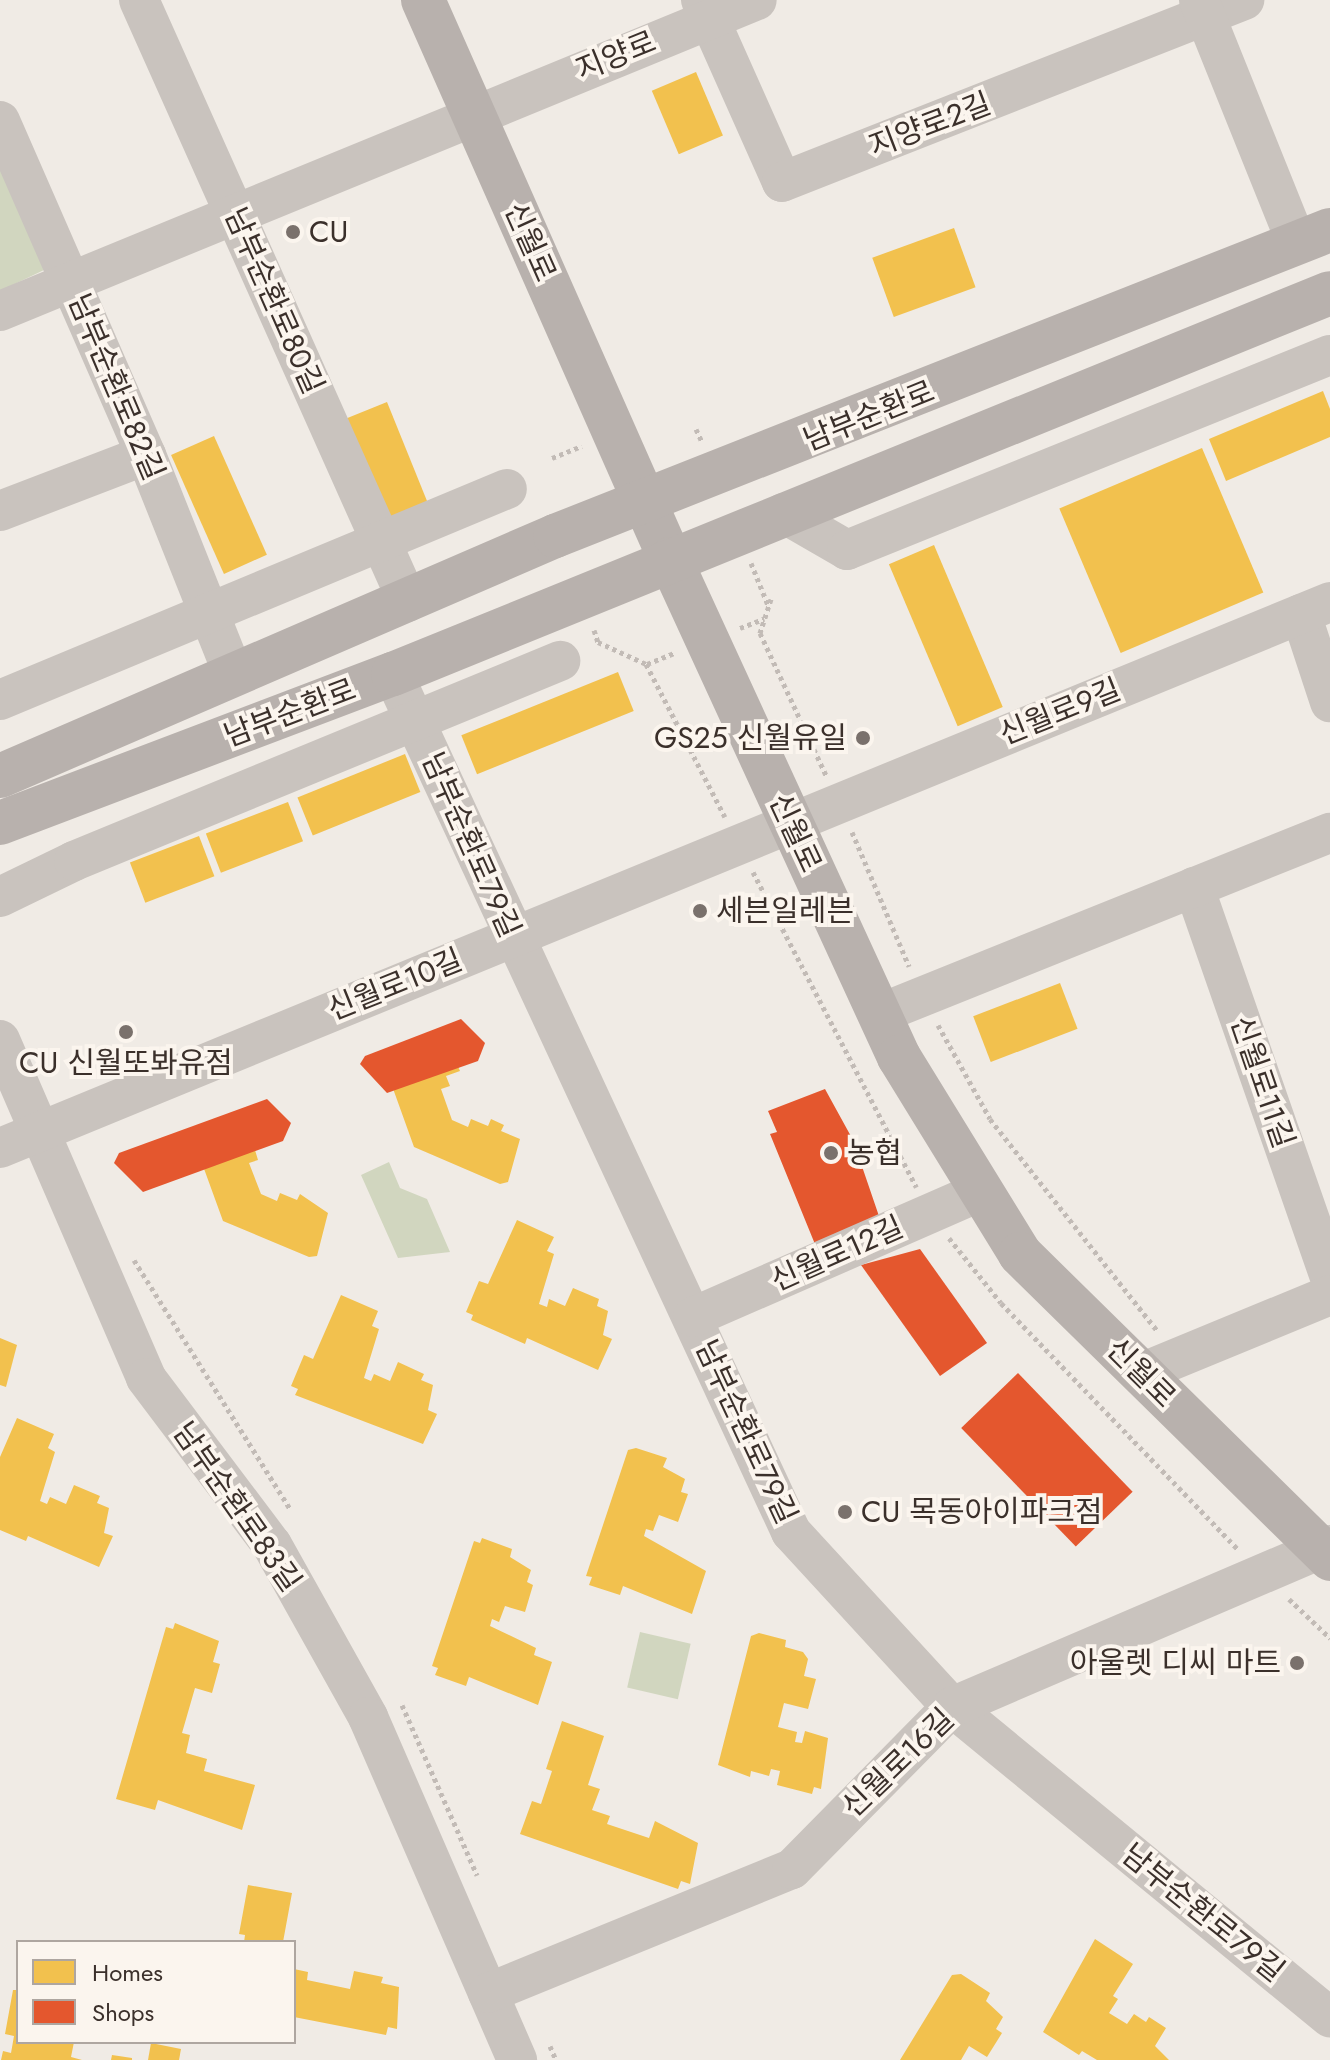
<!DOCTYPE html>
<html>
<head>
<meta charset="utf-8">
<style>
	body { margin:0 }
	#map { position:relative; width:1330px; height:2060px; overflow:hidden; background:#f0ebe5; font-family:Jost,"Noto Sans KR",sans-serif }
	div>[style] { position:absolute }
	[style*='--x'] { left:calc(var(--x)*1px); top:calc(var(--y)*1px); width:calc(var(--w)*1px); rotate:calc(var(--a)*1deg) }
	.green>* { inset:0; background:#d1d6bf; transform-origin:0 0 }
	.homes>* { inset:0; background:#f2c14e; transform-origin:0 0 }
	.shops>* { inset:0; background:#e4572e; transform-origin:0 0 }
	.path>* { height:5px; margin-top:-2.5px; transform-origin:0; background:repeating-linear-gradient(90deg,#c2bbb6 0 4px,transparent 0 8px) }
	.minor>* { height:40px; margin:-20px; padding:0 20px; transform-origin:20px; border-radius:20px; background:#c9c3be }
	.major>* { height:44px; margin:-22px; padding:0 22px; transform-origin:22px; border-radius:22px; background:#b8b1ad }
	.dots>* { width:22px; height:22px; translate:-50% -50%; box-sizing:border-box; border:4px solid #fbf5ee; border-radius:50% }
	span { translate:-50% -50%; white-space:nowrap; text-align:center; line-height:1.15; -webkit-text-stroke:8px #fbf5ee; paint-order:stroke }
	.street-label { font-size:30px; color:#3b302b }
	.poi-label { font-size:30px; color:#3b302b }
	.left { translate:0 -50%; text-align:left }
	.right { translate:-100% -50%; text-align:right }
	.legend { position:absolute; left:16px; top:1940px; width:280px; height:104px; box-sizing:border-box; background:#fbf5ee; border:2px solid #aea6a0; margin:0; padding:10px 14px; list-style:none; font-size:24px; color:#3b302b }
	.legend li { display:flex; align-items:center; gap:16px; height:40px }
	.legend b { width:40px; border:2px solid #aea6a0 }
</style>
</head>
<body>
<div id="map">
	<div class="green">
		<i style="clip-path:polygon(0 167px,44px 270px,0 291px)"></i>
		<i style="clip-path:polygon(389px 1162px,400px 1188px,427px 1199px,450px 1252px,398px 1258px,361px 1175px)"></i>
		<i style="left:640px;top:1632px;width:52px;height:57px;rotate:13deg"></i>
	</div>
	<div class="homes">
		<i style="left:696px;top:72px;width:69px;height:48px;rotate:67deg"></i>
		<i style="left:954px;top:228px;width:63px;height:87px;rotate:70deg"></i>
		<i style="clip-path:polygon(1323px 391px,1330px 409px,1330px 437px,1226px 481px,1209px 439px)"></i>
		<i style="left:387px;top:402px;width:113px;height:44px;rotate:68deg"></i>
		<i style="left:214px;top:436px;width:130px;height:47px;rotate:66deg"></i>
		<i style="left:1202px;top:448px;width:157px;height:155px;rotate:67deg"></i>
		<i style="left:934px;top:545px;width:176px;height:49px;rotate:67deg"></i>
		<i style="left:618px;top:672px;width:42px;height:169px;rotate:68deg"></i>
		<i style="left:405px;top:754px;width:41px;height:116px;rotate:68deg"></i>
		<i style="left:288px;top:802px;width:42px;height:88px;rotate:69deg"></i>
		<i style="left:199px;top:836px;width:43px;height:74px;rotate:69deg"></i>
		<i style="left:1060px;top:983px;width:49px;height:93px;rotate:69deg"></i>
		<i style="clip-path:polygon(422px 1044px,432px 1071px,456px 1062px,460px 1071px,446px 1076px,450px 1086px,441px 1089px,452px 1120px,468px 1127px,471px 1119px,488px 1126px,491px 1119px,504px 1125px,501px 1131px,520px 1139px,508px 1182px,500px 1184px,414px 1147px,382px 1058px)"></i>
		<i style="clip-path:polygon(231px 1118px,241px 1145px,265px 1136px,268px 1145px,255px 1150px,258px 1160px,249px 1163px,261px 1194px,277px 1201px,280px 1193px,297px 1200px,300px 1194px,328px 1213px,317px 1256px,309px 1257px,223px 1221px,191px 1133px)"></i>
		<i style="clip-path:polygon(517px 1220px,554px 1237px,547px 1251px,554px 1254px,539px 1304px,547px 1307px,549px 1299px,565px 1306px,573px 1288px,599px 1299px,597px 1306px,608px 1311px,603px 1335px,612px 1339px,598px 1370px,527px 1338px,525px 1344px,471px 1320px,473px 1315px,466px 1312px,479px 1281px,488px 1284px)"></i>
		<i style="clip-path:polygon(341px 1295px,378px 1311px,372px 1326px,379px 1329px,364px 1378px,371px 1381px,374px 1374px,390px 1381px,398px 1362px,424px 1374px,421px 1380px,433px 1385px,428px 1410px,437px 1414px,423px 1444px,295px 1395px,298px 1389px,291px 1386px,304px 1355px,313px 1359px)"></i>
		<i style="clip-path:polygon(0 1338px,17px 1345px,6px 1387px,0 1385px)"></i>
		<i style="clip-path:polygon(17px 1418px,54px 1434px,48px 1448px,55px 1452px,40px 1501px,47px 1504px,50px 1497px,66px 1504px,74px 1485px,100px 1496px,97px 1503px,109px 1508px,104px 1533px,113px 1536px,99px 1567px,28px 1536px,26px 1541px,0 1530px,0 1457px)"></i>
		<i style="clip-path:polygon(636px 1448px,667px 1458px,663px 1467px,685px 1479px,681px 1492px,688px 1494px,678px 1522px,659px 1515px,653px 1531px,646px 1529px,644px 1536px,706px 1571px,692px 1614px,623px 1586px,620px 1595px,589px 1585px,592px 1577px,586px 1576px,628px 1450px)"></i>
		<i style="clip-path:polygon(482px 1538px,512px 1549px,510px 1557px,531px 1570px,527px 1582px,533px 1585px,525px 1612px,505px 1606px,499px 1622px,492px 1619px,490px 1626px,536px 1648px,534px 1655px,552px 1662px,538px 1705px,469px 1677px,466px 1686px,435px 1675px,438px 1668px,432px 1666px,474px 1541px,480px 1543px)"></i>
		<i style="clip-path:polygon(175px 1623px,219px 1641px,213px 1662px,220px 1664px,212px 1693px,195px 1688px,182px 1733px,190px 1735px,186px 1753px,207px 1759px,204px 1771px,255px 1785px,242px 1830px,158px 1800px,155px 1810px,116px 1799px,166px 1627px,173px 1629px)"></i>
		<i style="clip-path:polygon(759px 1633px,786px 1640px,785px 1647px,803px 1652px,808px 1659px,804px 1676px,816px 1679px,808px 1709px,784px 1703px,778px 1727px,797px 1732px,795px 1742px,802px 1743px,805px 1731px,828px 1738px,821px 1789px,814px 1787px,812px 1794px,777px 1785px,780px 1771px,771px 1769px,769px 1776px,751px 1771px,750px 1777px,718px 1765px,751px 1636px)"></i>
		<i style="clip-path:polygon(562px 1721px,604px 1736px,588px 1785px,600px 1789px,592px 1810px,610px 1816px,607px 1824px,649px 1838px,655px 1821px,698px 1843px,690px 1884px,681px 1881px,678px 1889px,520px 1834px,532px 1801px,541px 1804px,552px 1771px,546px 1769px)"></i>
		<i style="clip-path:polygon(248px 1885px,292px 1893px,283px 1942px,244px 1942px,245px 1935px,239px 1934px)"></i>
		<i style="clip-path:polygon(1095px 1939px,1133px 1964px,1113px 1996px,1118px 1999px,1109px 2013px,1127px 2024px,1134px 2014px,1146px 2022px,1149px 2017px,1166px 2028px,1155px 2046px,1169px 2060px,1097px 2060px,1082px 2051px,1079px 2055px,1043px 2032px)"></i>
		<i style="clip-path:polygon(294px 1969px,308px 1972px,307px 1980px,350px 1989px,354px 1971px,383px 1977px,381px 1983px,399px 1987px,397px 2029px,388px 2027px,386px 2035px,294px 2017px)"></i>
		<i style="clip-path:polygon(961px 1974px,990px 1993px,986px 2001px,1003px 2017px,996px 2029px,1002px 2033px,987px 2057px,969px 2046px,961px 2060px,900px 2060px,952px 1975px)"></i>
		<i style="clip-path:polygon(13px 1990px,18px 1990px,18px 2042px,74px 2042px,71px 2057px,82px 2060px,1px 2060px,3px 2051px,11px 2053px,14px 2036px,5px 2034px)"></i>
		<i style="clip-path:polygon(151px 2043px,181px 2049px,179px 2060px,148px 2060px)"></i>
		<i style="clip-path:polygon(112px 2055px,132px 2058px,132px 2060px,111px 2060px)"></i>
	</div>
	<div class="shops">
		<i style="clip-path:polygon(461px 1019px,485px 1043px,478px 1061px,387px 1093px,360px 1064px,365px 1056px)"></i>
		<i style="clip-path:polygon(825px 1089px,853px 1140px,881px 1222px,819px 1254px,770px 1134px,777px 1132px,768px 1111px)"></i>
		<i style="clip-path:polygon(267px 1099px,291px 1123px,283px 1141px,143px 1192px,114px 1163px,119px 1153px)"></i>
		<i style="clip-path:polygon(920px 1249px,987px 1343px,940px 1376px,861px 1265px)"></i>
		<i style="left:1018px;top:1373px;width:165px;height:79px;rotate:46deg"></i>
	</div>
	<div class="path">
		<i style="--x:696;--y:429;--w:14;--a:65"></i>
		<i style="--x:552;--y:458;--w:32;--a:-22"></i>
		<i style="--x:751;--y:563;--w:45;--a:68"></i>
		<i style="--x:771;--y:599;--w:36;--a:108"></i>
		<i style="--x:760;--y:633;--w:157;--a:65.1"></i>
		<i style="--x:740;--y:628;--w:26;--a:-21"></i>
		<i style="--x:594;--y:630;--w:13;--a:72"></i>
		<i style="--x:598;--y:642;--w:53;--a:24.6"></i>
		<i style="--x:646;--y:664;--w:172;--a:62.7"></i>
		<i style="--x:647;--y:664;--w:29;--a:-22"></i>
		<i style="--x:852;--y:832;--w:146;--a:67"></i>
		<i style="--x:753;--y:872;--w:355;--a:62.6"></i>
		<i style="--x:938;--y:1025;--w:107;--a:61"></i>
		<i style="--x:990;--y:1119;--w:271;--a:51.7"></i>
		<i style="--x:949;--y:1238;--w:83;--a:51.3"></i>
		<i style="--x:1001;--y:1303;--w:343;--a:46.1"></i>
		<i style="--x:134;--y:1260;--w:294;--a:57.9"></i>
		<i style="--x:1289;--y:1599;--w:57;--a:43.6"></i>
		<i style="--x:402;--y:1705;--w:186;--a:66.2"></i>
		<i style="--x:550;--y:2046;--w:15;--a:67"></i>
	</div>
	<div class="minor">
		<i style="--x:139;--y:0;--w:659;--a:65.92"></i>
		<i style="--x:701;--y:0;--w:199;--a:66"></i>
		<i style="--x:782;--y:182;--w:497;--a:-21.5"></i>
		<i style="--x:1199;--y:0;--w:263;--a:68.1"></i>
		<i style="--x:0;--y:121;--w:365;--a:66.4"></i>
		<i style="--x:146;--y:455;--w:216;--a:68.3"></i>
		<i style="--x:0;--y:311;--w:818;--a:-22.33"></i>
		<i style="--x:0;--y:511;--w:156;--a:-21"></i>
		<i style="--x:783;--y:513;--w:74;--a:30"></i>
		<i style="--x:847;--y:550;--w:521;--a:-21.99"></i>
		<i style="--x:1301;--y:614;--w:93;--a:71.8"></i>
		<i style="--x:393;--y:674;--w:946;--a:65.11"></i>
		<i style="--x:791;--y:1532;--w:238;--a:47.4"></i>
		<i style="--x:952;--y:1707;--w:489;--a:39.4"></i>
		<i style="--x:0;--y:700;--w:549;--a:-22.6"></i>
		<i style="--x:1194;--y:887;--w:413;--a:70.8"></i>
		<i style="--x:0;--y:897;--w:82;--a:-25.9"></i>
		<i style="--x:74;--y:861;--w:526;--a:-22.37"></i>
		<i style="--x:879;--y:1014;--w:486;--a:-21.9"></i>
		<i style="--x:0;--y:1040;--w:368;--a:66.6"></i>
		<i style="--x:146;--y:1378;--w:209;--a:53"></i>
		<i style="--x:272;--y:1545;--w:197;--a:60.8"></i>
		<i style="--x:368;--y:1717;--w:374;--a:66.5"></i>
		<i style="--x:0;--y:1148;--w:1438;--a:-22.32"></i>
		<i style="--x:693;--y:1317;--w:314;--a:-23.6"></i>
		<i style="--x:1141;--y:1373;--w:204;--a:-22.4"></i>
		<i style="--x:488;--y:1993;--w:328;--a:-22.2"></i>
		<i style="--x:792;--y:1869;--w:228;--a:-45.4"></i>
		<i style="--x:952;--y:1707;--w:411;--a:-23.2"></i>
	</div>
	<div class="major">
		<i style="--x:423;--y:0;--w:611;--a:66.16"></i>
		<i style="--x:670;--y:559;--w:548;--a:65.31"></i>
		<i style="--x:899;--y:1057;--w:231;--a:58.4"></i>
		<i style="--x:1020;--y:1254;--w:435;--a:44.5"></i>
		<i style="--x:0;--y:776;--w:605;--a:-23.39"></i>
		<i style="--x:555;--y:536;--w:833;--a:-21.55"></i>
		<i style="--x:0;--y:823;--w:420;--a:-20.8"></i>
		<i style="--x:393;--y:674;--w:1011;--a:-22.13"></i>
	</div>
	<div class="dots">
		<i style="left:293px;top:232px;background:#7a716c"></i>
		<i style="left:863px;top:738px;background:#7a716c"></i>
		<i style="left:700px;top:911px;background:#7a716c"></i>
		<i style="left:126px;top:1032px;background:#7a716c"></i>
		<i style="left:831px;top:1153px;background:#7a716c"></i>
		<i style="left:845px;top:1512px;background:#7a716c"></i>
		<i style="left:1297px;top:1663px;background:#7a716c"></i>
	</div>
	<div class="street-label">
		<span style="left:616px;top:56px;rotate:-22deg">지양로</span>
		<span style="left:930px;top:125px;rotate:-21deg">지양로2길</span>
		<span style="left:530px;top:242px;rotate:66deg">신월로</span>
		<span style="left:274px;top:301px;rotate:66deg">남부순환로80길</span>
		<span style="left:116px;top:387px;rotate:67deg">남부순환로82길</span>
		<span style="left:869px;top:416px;rotate:-22deg">남부순환로</span>
		<span style="left:1060px;top:712px;rotate:-22deg">신월로9길</span>
		<span style="left:290px;top:713px;rotate:-21deg">남부순환로</span>
		<span style="left:795px;top:833px;rotate:65deg">신월로</span>
		<span style="left:471px;top:845px;rotate:66deg">남부순환로79길</span>
		<span style="left:395px;top:985px;rotate:-22deg">신월로10길</span>
		<span style="left:1262px;top:1082px;rotate:71deg">신월로11길</span>
		<span style="left:837px;top:1254px;rotate:-24deg">신월로12길</span>
		<span style="left:1141px;top:1373px;rotate:45deg">신월로</span>
		<span style="left:746px;top:1432px;rotate:65deg">남부순환로79길</span>
		<span style="left:237px;top:1507px;rotate:55deg">남부순환로83길</span>
		<span style="left:898px;top:1763px;rotate:-44deg">신월로16길</span>
		<span style="left:1203px;top:1913px;rotate:39deg">남부순환로79길</span>
	</div>
	<div class="poi-label">
		<span class="left" style="left:309px;top:232px">CU</span>
		<span class="right" style="left:847px;top:738px">GS25 신월유일</span>
		<span class="left" style="left:716px;top:911px">세븐일레븐</span>
		<span style="left:126px;top:1063px">CU 신월또봐유점</span>
		<span class="left" style="left:847px;top:1153px">농협</span>
		<span class="left" style="left:861px;top:1512px">CU 목동아이파크점</span>
		<span class="right" style="left:1281px;top:1663px">아울렛 디씨 마트</span>
	</div>
	<ul class="legend">
	<li><b style="height:22px;background:#f2c14e"></b>Homes</li>
	<li><b style="height:22px;background:#e4572e"></b>Shops</li>
	</ul>
</div>
</body>
</html>
